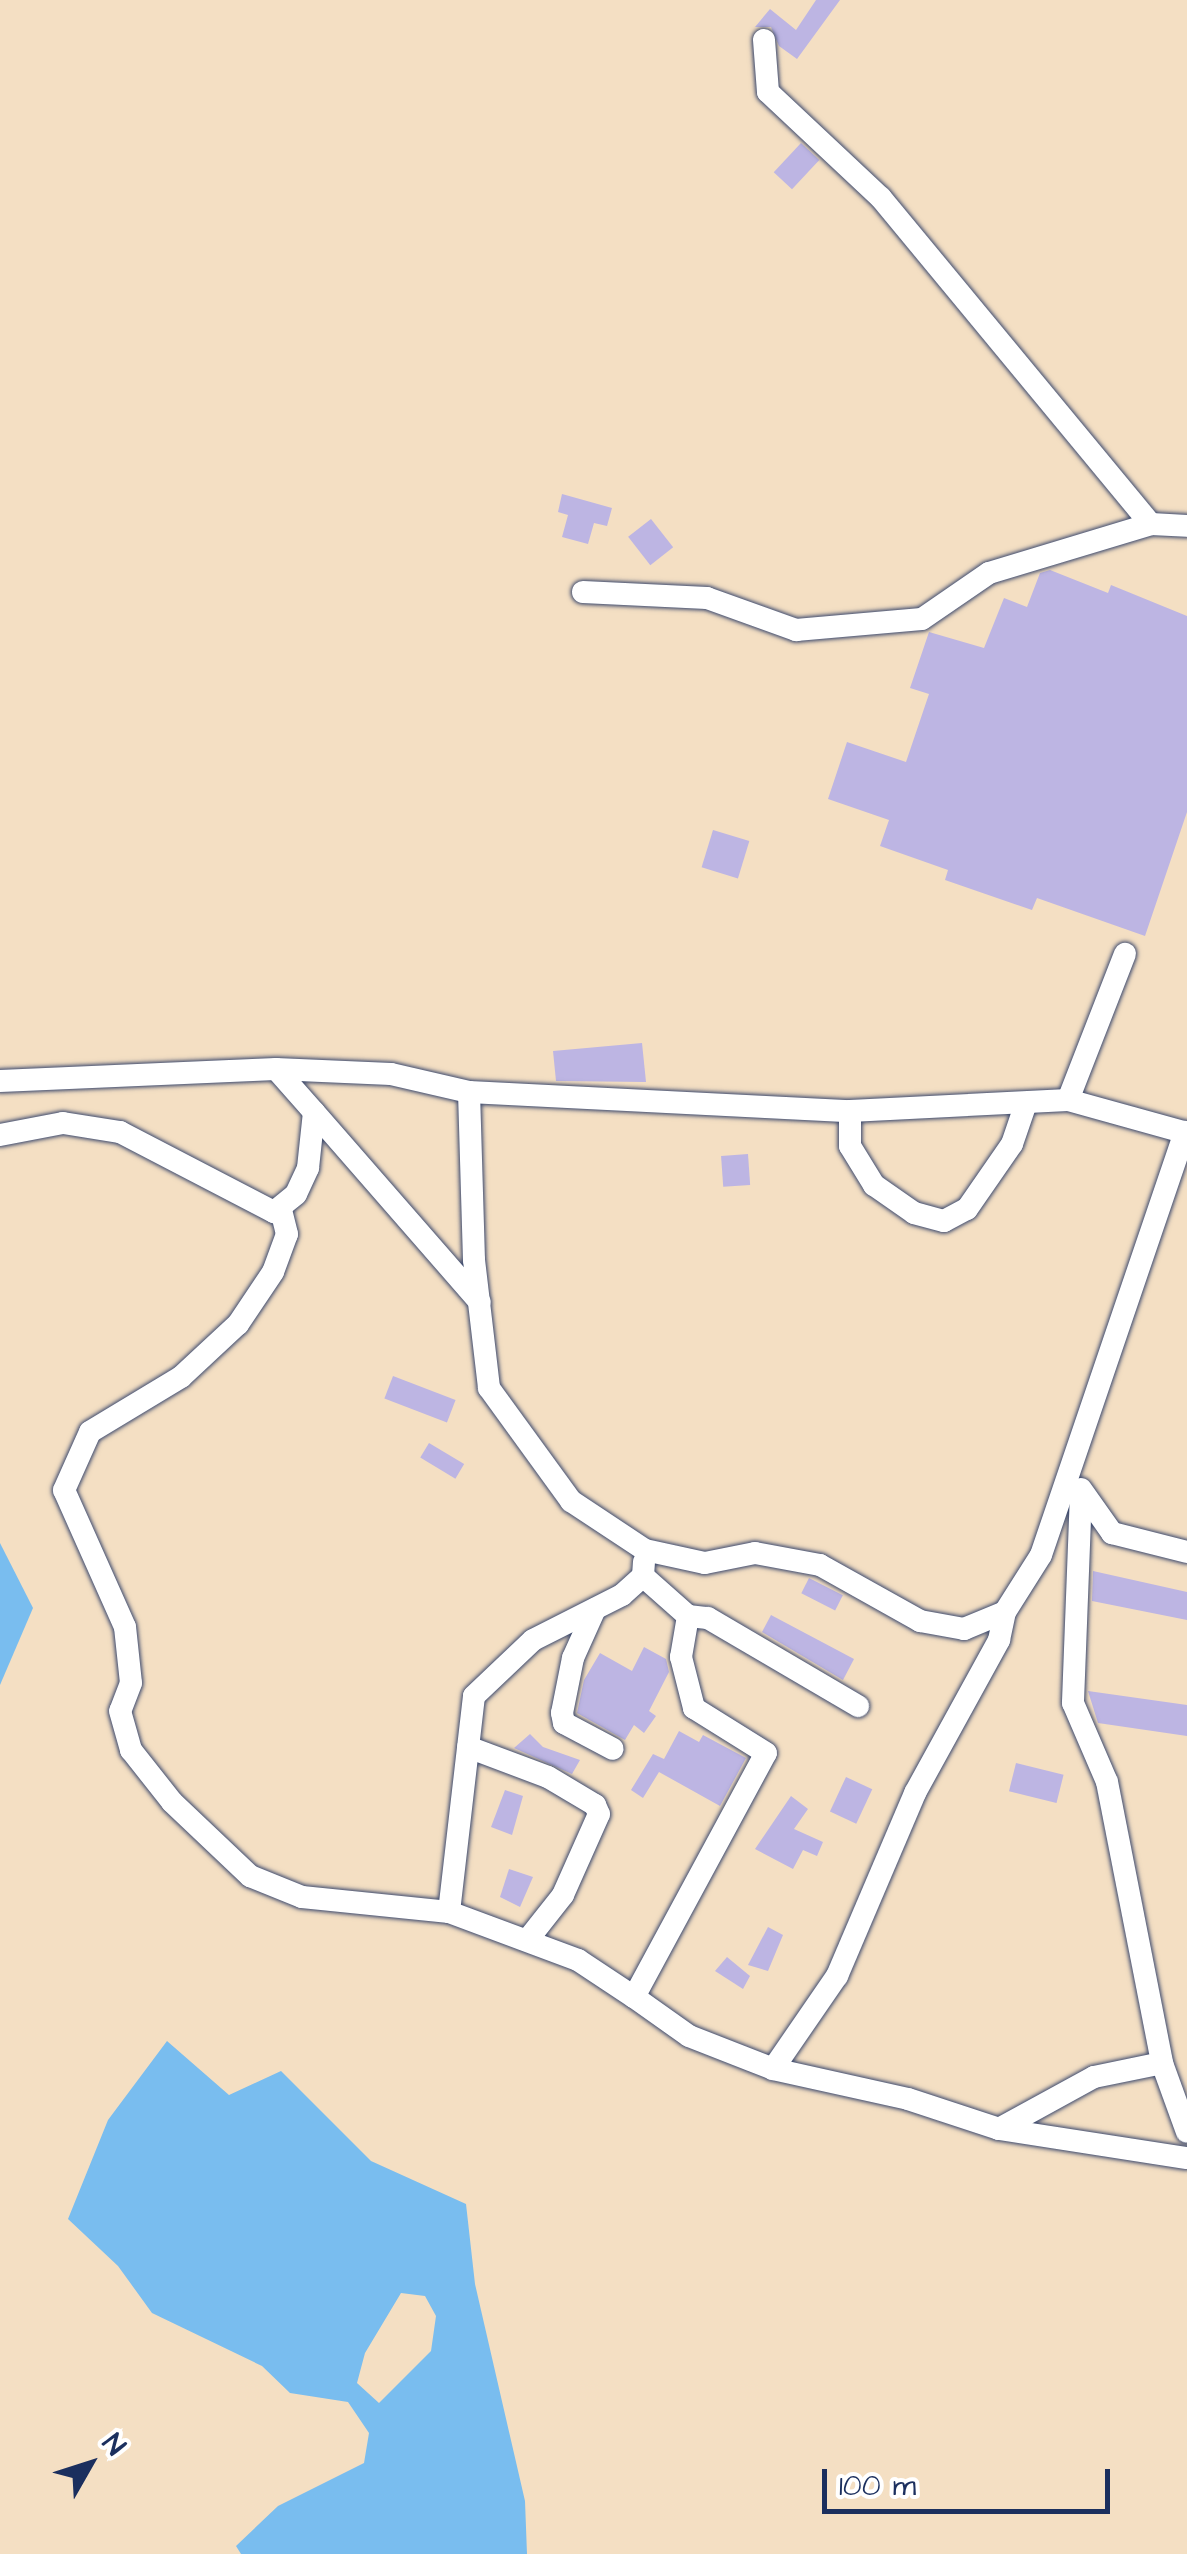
<!DOCTYPE html>
<html>
<head>
<meta charset="utf-8">
<style>
	body { margin:0 }
	#map { position:relative; width:1187px; height:2554px; overflow:hidden; background:#f4dfc3; font-family:"Architects Daughter",sans-serif }
	div>[style] { position:absolute }
	[style*='--x'] { left:calc(var(--x)*1px); top:calc(var(--y)*1px); width:calc(var(--w)*1px); rotate:calc(var(--a)*1deg) }
	.water>* { inset:0; background:#79bdef }
	.building>* { inset:0; background:#bdb5e3; transform-origin:0 0 }
	.roads { filter:drop-shadow(0 0 2px #3c496d) drop-shadow(0 0 2px #3c496d) }
	.minor>* { height:22px; margin:-11px; padding:0 11px; transform-origin:11px; border-radius:11px; background:#fff }
	span { translate:-50% -50%; white-space:nowrap; text-align:center; line-height:1.15; -webkit-text-stroke:8px #fff; paint-order:stroke }
	.north { position:absolute; left:40px; top:2414px; width:100px; height:100px; -webkit-text-stroke:8px #fff; paint-order:stroke; rotate:51deg; font-size:28px; font-weight:700; line-height:40px; text-align:center; color:#1b2f5e }
	.north::after { content:''; display:block; margin:auto; width:35px; height:45px; background:#1b2f5e; clip-path:polygon(50% 0,100% 100%,50% 72%,0 100%) }
	.scale { position:absolute; left:822px; top:2469px; width:288px; height:45px; box-sizing:border-box; border:5px solid #1b2f5e; border-top:0; padding-left:12px; font-size:30px; line-height:35px; white-space:nowrap; color:#1b2f5e; -webkit-text-stroke:8px #fff; paint-order:stroke }
</style>
</head>
<body>
<div id="map">
	<div class="water">
		<i style="clip-path:polygon(0 1543px,33px 1608px,0 1685px)"></i>
		<i style="clip-path:polygon(evenodd,167px 2041px,229px 2095px,281px 2071px,371px 2161px,466px 2204px,475px 2284px,525px 2501px,527px 2554px,241px 2554px,236px 2546px,278px 2506px,364px 2463px,369px 2433px,348px 2402px,290px 2393px,262px 2366px,152px 2313px,118px 2266px,68px 2219px,108px 2120px,167px 2041px,401px 2293px,425px 2296px,436px 2316px,431px 2351px,379px 2403px,357px 2383px,365px 2353px,401px 2293px)"></i>
	</div>
	<div class="building">
		<i style="clip-path:polygon(816px 0,840px 0,797px 59px,779px 46px,771px 27px,755px 27px,770px 9px,796px 30px)"></i>
		<i style="left:801px;top:143px;width:25px;height:40px;rotate:43deg"></i>
		<i style="clip-path:polygon(562px 494px,612px 508px,607px 526px,594px 523px,588px 544px,562px 537px,568px 515px,558px 512px)"></i>
		<i style="left:651px;top:519px;width:36px;height:29px;rotate:52deg"></i>
		<i style="clip-path:polygon(1050px 570px,1108px 593px,1111px 585px,1187px 616px,1187px 812px,1145px 936px,1037px 898px,1032px 910px,945px 880px,948px 870px,880px 846px,889px 820px,828px 799px,847px 742px,906px 762px,929px 694px,910px 688px,929px 632px,984px 648px,1004px 598px,1027px 607px,1040px 573px)"></i>
		<i style="left:713px;top:830px;width:38px;height:39px;rotate:17deg"></i>
		<i style="clip-path:polygon(642px 1043px,646px 1082px,556px 1081px,553px 1051px)"></i>
		<i style="left:748px;top:1154px;width:31px;height:27px;rotate:86deg"></i>
		<i style="left:393px;top:1376px;width:67px;height:24px;rotate:21deg"></i>
		<i style="left:429px;top:1443px;width:41px;height:17px;rotate:31deg"></i>
		<i style="clip-path:polygon(1093px 1571px,1187px 1592px,1187px 1620px,1092px 1601px)"></i>
		<i style="left:809px;top:1578px;width:38px;height:17px;rotate:27deg"></i>
		<i style="clip-path:polygon(771px 1615px,854px 1659px,843px 1680px,762px 1632px)"></i>
		<i style="clip-path:polygon(644px 1647px,666px 1659px,669px 1672px,649px 1711px,656px 1716px,644px 1733px,634px 1725px,625px 1740px,577px 1713px,584px 1680px,600px 1653px,632px 1671px)"></i>
		<i style="clip-path:polygon(1088px 1691px,1187px 1705px,1187px 1736px,1098px 1723px)"></i>
		<i style="clip-path:polygon(679px 1731px,699px 1742px,703px 1735px,746px 1758px,720px 1806px,659px 1772px,643px 1798px,631px 1790px,653px 1754px,664px 1759px)"></i>
		<i style="clip-path:polygon(530px 1734px,543px 1747px,580px 1760px,572px 1774px,514px 1748px)"></i>
		<i style="left:1016px;top:1763px;width:49px;height:29px;rotate:14deg"></i>
		<i style="left:846px;top:1777px;width:29px;height:38px;rotate:25deg"></i>
		<i style="clip-path:polygon(505px 1790px,523px 1796px,512px 1835px,491px 1827px)"></i>
		<i style="clip-path:polygon(791px 1796px,808px 1809px,794px 1829px,823px 1842px,817px 1856px,803px 1850px,793px 1869px,755px 1849px)"></i>
		<i style="clip-path:polygon(509px 1869px,533px 1877px,520px 1907px,500px 1897px)"></i>
		<i style="clip-path:polygon(768px 1927px,783px 1935px,768px 1971px,748px 1965px)"></i>
		<i style="clip-path:polygon(727px 1957px,750px 1976px,743px 1989px,715px 1971px)"></i>
	</div>
	<div class="roads">
		<div class="minor">
			<i style="--x:764;--y:40;--w:52;--a:85.6"></i>
			<i style="--x:768;--y:92;--w:155;--a:43.2"></i>
			<i style="--x:881;--y:198;--w:423;--a:50.4"></i>
			<i style="--x:583;--y:592;--w:124;--a:2.8"></i>
			<i style="--x:707;--y:598;--w:95;--a:19.8"></i>
			<i style="--x:796;--y:630;--w:126;--a:-5"></i>
			<i style="--x:922;--y:619;--w:81;--a:-34.5"></i>
			<i style="--x:989;--y:573;--w:169;--a:-16.8"></i>
			<i style="--x:1151;--y:524;--w:36;--a:3"></i>
			<i style="--x:0;--y:1081;--w:276;--a:-2.5"></i>
			<i style="--x:276;--y:1069;--w:115;--a:2.5"></i>
			<i style="--x:391;--y:1074;--w:80;--a:13"></i>
			<i style="--x:469;--y:1092;--w:381;--a:2.9"></i>
			<i style="--x:850;--y:1111;--w:218;--a:-2.9"></i>
			<i style="--x:1068;--y:1100;--w:123;--a:15.5"></i>
			<i style="--x:469;--y:1092;--w:168;--a:88.3"></i>
			<i style="--x:474;--y:1260;--w:129;--a:83.3"></i>
			<i style="--x:489;--y:1388;--w:140;--a:54"></i>
			<i style="--x:571;--y:1501;--w:89;--a:33.5"></i>
			<i style="--x:645;--y:1550;--w:61;--a:12.2"></i>
			<i style="--x:705;--y:1563;--w:51;--a:-11.3"></i>
			<i style="--x:755;--y:1553;--w:66;--a:10.5"></i>
			<i style="--x:820;--y:1565;--w:115;--a:29.2"></i>
			<i style="--x:920;--y:1621;--w:45;--a:10.3"></i>
			<i style="--x:964;--y:1629;--w:44;--a:-22.5"></i>
			<i style="--x:1005;--y:1612;--w:67;--a:-57.7"></i>
			<i style="--x:1041;--y:1555;--w:447;--a:-71.2"></i>
			<i style="--x:1068;--y:1100;--w:157;--a:-68.7"></i>
			<i style="--x:850;--y:1111;--w:35;--a:90"></i>
			<i style="--x:850;--y:1146;--w:46;--a:58.4"></i>
			<i style="--x:874;--y:1185;--w:49;--a:35"></i>
			<i style="--x:914;--y:1213;--w:31;--a:15"></i>
			<i style="--x:944;--y:1221;--w:26;--a:-28"></i>
			<i style="--x:967;--y:1209;--w:79;--a:-55.3"></i>
			<i style="--x:1012;--y:1144;--w:40;--a:-71.1"></i>
			<i style="--x:314;--y:1112;--w:252;--a:48.9"></i>
			<i style="--x:0;--y:1135;--w:64;--a:-10.8"></i>
			<i style="--x:63;--y:1123;--w:58;--a:9"></i>
			<i style="--x:120;--y:1132;--w:174;--a:27.5"></i>
			<i style="--x:274;--y:1212;--w:28;--a:-39"></i>
			<i style="--x:296;--y:1194;--w:29;--a:-65"></i>
			<i style="--x:308;--y:1168;--w:56;--a:-83.9"></i>
			<i style="--x:314;--y:1112;--w:57;--a:-131.5"></i>
			<i style="--x:281;--y:1210;--w:25;--a:76"></i>
			<i style="--x:287;--y:1234;--w:40;--a:110.2"></i>
			<i style="--x:273;--y:1272;--w:63;--a:123.9"></i>
			<i style="--x:238;--y:1324;--w:78;--a:137.1"></i>
			<i style="--x:181;--y:1377;--w:106;--a:148.9"></i>
			<i style="--x:90;--y:1432;--w:64;--a:114.1"></i>
			<i style="--x:64;--y:1490;--w:150;--a:66"></i>
			<i style="--x:125;--y:1627;--w:56;--a:83.9"></i>
			<i style="--x:131;--y:1683;--w:30;--a:111"></i>
			<i style="--x:120;--y:1711;--w:41;--a:74.2"></i>
			<i style="--x:131;--y:1750;--w:66;--a:51.7"></i>
			<i style="--x:172;--y:1802;--w:108;--a:43.5"></i>
			<i style="--x:250;--y:1876;--w:56;--a:22"></i>
			<i style="--x:302;--y:1897;--w:148;--a:5.8"></i>
			<i style="--x:449;--y:1912;--w:138;--a:20.4"></i>
			<i style="--x:578;--y:1960;--w:67;--a:33.5"></i>
			<i style="--x:634;--y:1997;--w:277;--a:-61.6"></i>
			<i style="--x:766;--y:1753;--w:85;--a:-148"></i>
			<i style="--x:694;--y:1708;--w:53;--a:-104.3"></i>
			<i style="--x:681;--y:1657;--w:42;--a:-80.3"></i>
			<i style="--x:688;--y:1616;--w:60;--a:-138.4"></i>
			<i style="--x:1081;--y:1489;--w:54;--a:54.8"></i>
			<i style="--x:1112;--y:1533;--w:77;--a:14.2"></i>
			<i style="--x:1081;--y:1493;--w:210;--a:92.2"></i>
			<i style="--x:1073;--y:1703;--w:86;--a:66.7"></i>
			<i style="--x:1107;--y:1782;--w:286;--a:78.9"></i>
			<i style="--x:1162;--y:2063;--w:73;--a:70.1"></i>
			<i style="--x:595;--y:1609;--w:54;--a:114.2"></i>
			<i style="--x:573;--y:1658;--w:56;--a:101.3"></i>
			<i style="--x:562;--y:1713;--w:10;--a:79"></i>
			<i style="--x:564;--y:1723;--w:55;--a:28"></i>
			<i style="--x:688;--y:1616;--w:20;--a:6"></i>
			<i style="--x:708;--y:1618;--w:174;--a:30.4"></i>
			<i style="--x:468;--y:1747;--w:85;--a:20.6"></i>
			<i style="--x:548;--y:1777;--w:55;--a:30.8"></i>
			<i style="--x:595;--y:1805;--w:10;--a:66"></i>
			<i style="--x:599;--y:1814;--w:89;--a:114"></i>
			<i style="--x:563;--y:1895;--w:55;--a:128.3"></i>
			<i style="--x:449;--y:1912;--w:217;--a:-83.4"></i>
			<i style="--x:474;--y:1696;--w:81;--a:-43.5"></i>
			<i style="--x:533;--y:1640;--w:100;--a:-26.8"></i>
			<i style="--x:622;--y:1595;--w:28;--a:-42"></i>
			<i style="--x:643;--y:1576;--w:14;--a:-86"></i>
			<i style="--x:634;--y:1997;--w:67;--a:35.3"></i>
			<i style="--x:689;--y:2036;--w:90;--a:21.4"></i>
			<i style="--x:773;--y:2069;--w:138;--a:12.5"></i>
			<i style="--x:908;--y:2099;--w:96;--a:18.2"></i>
			<i style="--x:999;--y:2129;--w:190;--a:8.8"></i>
			<i style="--x:773;--y:2069;--w:113;--a:-55.5"></i>
			<i style="--x:837;--y:1976;--w:199;--a:-66.9"></i>
			<i style="--x:915;--y:1793;--w:175;--a:-61.2"></i>
			<i style="--x:999;--y:1640;--w:29;--a:-78"></i>
			<i style="--x:999;--y:2129;--w:108;--a:-28.7"></i>
			<i style="--x:1094;--y:2077;--w:69;--a:-11.6"></i>
		</div>
	</div>
	<div class="north">N</div>
	<div class="scale">100 m</div>
</div>
</body>
</html>
